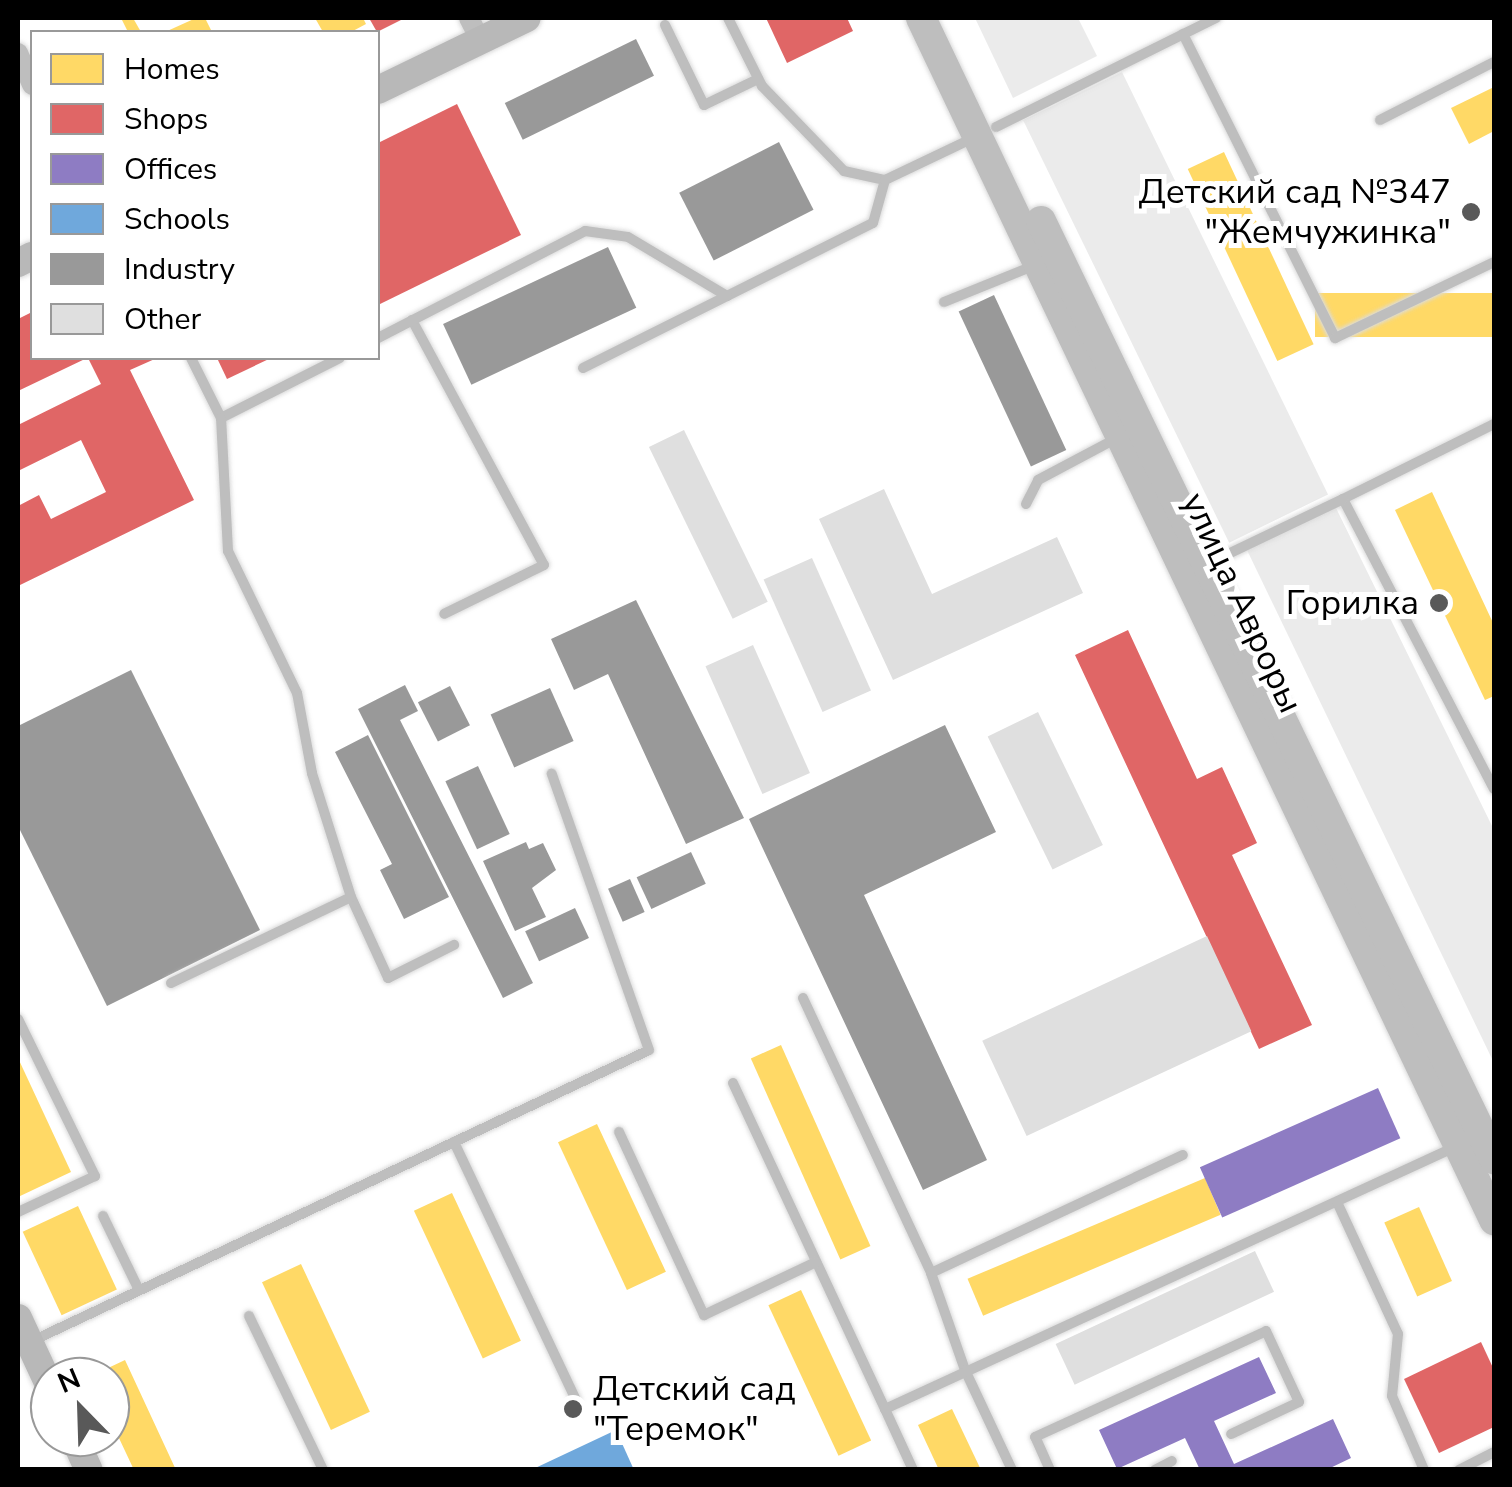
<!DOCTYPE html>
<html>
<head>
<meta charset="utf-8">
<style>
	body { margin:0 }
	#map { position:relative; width:1512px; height:1487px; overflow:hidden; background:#fff; font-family:"Nunito Sans",sans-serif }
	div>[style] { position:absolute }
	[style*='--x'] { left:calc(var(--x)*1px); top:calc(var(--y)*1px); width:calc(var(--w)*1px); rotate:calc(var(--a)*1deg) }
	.green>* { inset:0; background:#ebebeb; transform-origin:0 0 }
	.homes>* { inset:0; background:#ffd966; transform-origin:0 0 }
	.shops>* { inset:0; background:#e06666 }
	.offices>* { inset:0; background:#8e7cc3; transform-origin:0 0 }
	.schools>* { inset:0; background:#6fa8dc }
	.industry>* { inset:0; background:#999; transform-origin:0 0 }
	.building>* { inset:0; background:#dfdfdf; transform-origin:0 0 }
	.roads { filter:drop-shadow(0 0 2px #dbdbdb) drop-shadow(0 0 2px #dbdbdb) }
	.lane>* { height:10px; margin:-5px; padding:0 5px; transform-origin:5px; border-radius:5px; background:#bebebe }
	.street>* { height:20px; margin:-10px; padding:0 10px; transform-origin:10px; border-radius:10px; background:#bebebe }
	.secondary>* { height:28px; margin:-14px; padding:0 14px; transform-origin:14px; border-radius:14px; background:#b8b8b8 }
	.primary>* { height:30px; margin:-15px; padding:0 15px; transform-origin:15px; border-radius:15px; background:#bebebe }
	.dots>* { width:28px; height:28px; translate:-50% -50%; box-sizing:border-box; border:5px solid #fff; border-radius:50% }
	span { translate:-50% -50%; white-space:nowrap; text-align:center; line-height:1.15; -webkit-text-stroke:10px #fff; paint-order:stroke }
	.poi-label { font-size:35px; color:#000 }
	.right { translate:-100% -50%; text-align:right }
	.left { translate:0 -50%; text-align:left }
	.street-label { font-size:35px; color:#000 }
	.frame { position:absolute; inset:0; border:20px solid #000; pointer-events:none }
	.legend { position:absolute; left:30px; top:30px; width:350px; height:330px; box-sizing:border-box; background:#fff; border:2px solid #999; margin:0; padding:12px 18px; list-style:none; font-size:30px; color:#000 }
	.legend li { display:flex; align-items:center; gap:20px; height:50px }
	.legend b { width:50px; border:2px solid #999 }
	.north { position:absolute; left:30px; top:1357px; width:100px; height:100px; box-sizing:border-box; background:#fff; border:2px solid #999; border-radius:50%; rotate:337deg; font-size:28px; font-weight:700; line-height:40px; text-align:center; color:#000 }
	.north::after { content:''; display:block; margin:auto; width:35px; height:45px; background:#595959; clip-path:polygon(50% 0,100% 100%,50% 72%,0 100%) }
</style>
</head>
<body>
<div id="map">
	<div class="green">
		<i style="clip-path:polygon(975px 18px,1078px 18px,1097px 56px,1013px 98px)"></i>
		<i style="left:1122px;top:72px;width:470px;height:110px;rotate:64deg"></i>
		<i style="clip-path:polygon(1335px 506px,1494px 830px,1494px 1063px,1246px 548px)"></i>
	</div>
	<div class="homes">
		<i style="clip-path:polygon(121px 18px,133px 18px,141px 32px,128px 32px)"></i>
		<i style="clip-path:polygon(196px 18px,205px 18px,212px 32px,165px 32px)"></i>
		<i style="clip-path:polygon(315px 18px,363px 18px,366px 24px,351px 32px,323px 32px)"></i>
		<i style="clip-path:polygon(1494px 87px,1494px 131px,1469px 144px,1451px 108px)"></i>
		<i style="left:1224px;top:152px;width:212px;height:40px;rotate:65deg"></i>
		<i style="left:1494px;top:293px;width:44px;height:179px;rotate:90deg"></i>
		<i style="clip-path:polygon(1432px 492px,1494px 625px,1494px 696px,1485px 700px,1395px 510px)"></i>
		<i style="left:781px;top:1045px;width:220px;height:33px;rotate:66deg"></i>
		<i style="clip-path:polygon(18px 1058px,71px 1172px,18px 1197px)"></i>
		<i style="left:597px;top:1124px;width:163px;height:43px;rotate:65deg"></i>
		<i style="left:1205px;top:1178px;width:40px;height:258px;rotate:67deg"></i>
		<i style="left:452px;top:1193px;width:163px;height:42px;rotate:65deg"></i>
		<i style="left:78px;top:1206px;width:92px;height:61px;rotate:65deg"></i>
		<i style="left:1419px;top:1207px;width:81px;height:38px;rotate:66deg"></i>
		<i style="left:301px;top:1264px;width:163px;height:43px;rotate:65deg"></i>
		<i style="left:801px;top:1290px;width:166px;height:36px;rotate:65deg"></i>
		<i style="clip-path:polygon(125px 1360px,176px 1470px,134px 1470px,110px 1419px,110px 1377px,89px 1377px)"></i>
		<i style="clip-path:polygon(952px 1409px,981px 1470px,939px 1470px,918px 1425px)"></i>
	</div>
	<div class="shops">
		<i style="clip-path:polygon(369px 18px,405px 18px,377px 32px)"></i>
		<i style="clip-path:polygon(766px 18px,847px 18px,853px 31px,787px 63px)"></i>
		<i style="clip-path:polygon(457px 104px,521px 235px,378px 305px,378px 143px)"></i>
		<i style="clip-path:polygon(32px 312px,32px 358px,87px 358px,18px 391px,18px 319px)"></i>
		<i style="clip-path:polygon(88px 358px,157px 358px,130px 370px,194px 500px,18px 586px,18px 506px,39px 495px,51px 519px,106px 492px,81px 440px,18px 471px,18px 425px,101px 384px)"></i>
		<i style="clip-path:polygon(217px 358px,271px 358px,227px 379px)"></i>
		<i style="clip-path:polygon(1128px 630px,1197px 779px,1222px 767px,1257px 843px,1232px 855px,1312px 1025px,1259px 1049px,1075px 655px)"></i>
		<i style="clip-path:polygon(1481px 1342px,1494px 1370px,1494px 1427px,1439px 1453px,1404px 1379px)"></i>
	</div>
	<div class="offices">
		<i style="left:1378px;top:1088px;width:55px;height:195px;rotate:66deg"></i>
		<i style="clip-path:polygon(1259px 1357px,1276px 1393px,1214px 1421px,1234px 1464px,1333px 1419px,1351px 1458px,1326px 1470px,1200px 1470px,1185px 1438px,1117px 1469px,1099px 1430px)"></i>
	</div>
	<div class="schools">
		<i style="clip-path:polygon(616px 1430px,634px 1470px,531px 1470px)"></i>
	</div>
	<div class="industry">
		<i style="left:636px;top:39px;width:41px;height:146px;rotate:64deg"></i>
		<i style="left:779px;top:142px;width:76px;height:112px;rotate:63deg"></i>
		<i style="left:608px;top:247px;width:67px;height:182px;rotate:65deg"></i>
		<i style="left:994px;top:295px;width:171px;height:39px;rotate:65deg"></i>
		<i style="clip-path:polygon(636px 600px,744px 818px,686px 844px,608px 674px,574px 690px,551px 639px)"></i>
		<i style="clip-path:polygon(131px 670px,260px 930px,107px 1006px,18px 826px,18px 726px)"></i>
		<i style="clip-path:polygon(405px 685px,418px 711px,400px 720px,533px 983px,503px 998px,358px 709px)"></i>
		<i style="left:450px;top:686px;width:44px;height:36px;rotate:63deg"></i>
		<i style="left:550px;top:688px;width:58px;height:65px;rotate:66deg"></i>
		<i style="clip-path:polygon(945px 725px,996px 832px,864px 895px,987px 1160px,923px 1190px,749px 819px)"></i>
		<i style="clip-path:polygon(368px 735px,449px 897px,404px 919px,380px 870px,392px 864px,335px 752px)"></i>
		<i style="left:478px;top:766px;width:75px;height:36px;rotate:65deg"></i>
		<i style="clip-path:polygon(526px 842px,529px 849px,543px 843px,556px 870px,532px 888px,546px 917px,515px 931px,483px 861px)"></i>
		<i style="left:691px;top:852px;width:35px;height:60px;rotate:65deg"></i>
		<i style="left:630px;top:879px;width:36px;height:24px;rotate:66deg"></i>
		<i style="left:575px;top:908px;width:33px;height:55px;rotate:65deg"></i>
	</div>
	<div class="building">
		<i style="left:684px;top:430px;width:191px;height:39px;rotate:64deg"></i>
		<i style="clip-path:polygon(884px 489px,932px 594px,1057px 537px,1083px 593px,893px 680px,819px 519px)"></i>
		<i style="left:812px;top:558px;width:145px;height:53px;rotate:66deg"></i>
		<i style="left:753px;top:645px;width:140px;height:52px;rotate:66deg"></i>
		<i style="left:1038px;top:712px;width:148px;height:56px;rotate:64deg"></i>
		<i style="left:1207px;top:936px;width:105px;height:248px;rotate:65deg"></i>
		<i style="left:1255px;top:1251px;width:45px;height:220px;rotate:65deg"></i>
	</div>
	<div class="roads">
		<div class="lane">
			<i style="--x:728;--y:18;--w:76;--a:63.4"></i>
			<i style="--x:762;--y:86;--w:118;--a:46"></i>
			<i style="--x:844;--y:171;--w:42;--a:12.4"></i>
			<i style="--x:665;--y:25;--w:89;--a:64"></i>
			<i style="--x:704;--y:105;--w:60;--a:-25.7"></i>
			<i style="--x:1183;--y:34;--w:340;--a:63.4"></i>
			<i style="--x:1335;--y:338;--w:176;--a:-25.5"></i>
			<i style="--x:1380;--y:120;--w:128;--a:-27"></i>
			<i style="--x:996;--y:127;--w:246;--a:-26.4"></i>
			<i style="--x:944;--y:302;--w:96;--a:-22"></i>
			<i style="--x:412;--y:320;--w:278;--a:61.7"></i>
			<i style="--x:544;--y:565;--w:111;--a:153.9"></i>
			<i style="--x:378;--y:338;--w:233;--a:-27.3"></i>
			<i style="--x:585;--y:231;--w:43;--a:7.9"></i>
			<i style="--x:628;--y:237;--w:115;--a:30.8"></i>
			<i style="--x:727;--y:296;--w:163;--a:-26.6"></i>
			<i style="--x:873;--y:223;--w:45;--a:-74.4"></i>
			<i style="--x:885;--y:180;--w:100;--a:-25.5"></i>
			<i style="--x:191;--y:358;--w:67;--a:63.4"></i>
			<i style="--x:221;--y:418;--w:133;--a:-26.8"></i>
			<i style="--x:583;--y:368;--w:161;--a:-26.6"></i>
			<i style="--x:1494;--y:424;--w:169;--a:153.6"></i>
			<i style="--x:1343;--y:499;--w:327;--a:62.5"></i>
			<i style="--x:1026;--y:504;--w:27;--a:-63"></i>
			<i style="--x:1038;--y:480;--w:92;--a:-28"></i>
			<i style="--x:1209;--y:563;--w:148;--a:-25.5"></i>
			<i style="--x:351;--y:897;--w:89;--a:65.4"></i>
			<i style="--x:388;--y:978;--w:74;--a:-26.6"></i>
			<i style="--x:171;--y:983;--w:199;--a:-25.5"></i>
			<i style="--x:351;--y:897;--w:130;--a:-107.5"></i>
			<i style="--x:312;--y:773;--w:81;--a:-100.6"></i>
			<i style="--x:297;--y:693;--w:158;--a:-115.9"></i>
			<i style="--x:228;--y:551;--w:133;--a:-93"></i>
			<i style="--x:803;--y:998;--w:303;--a:65"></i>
			<i style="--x:931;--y:1273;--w:103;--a:70.7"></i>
			<i style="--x:965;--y:1370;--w:110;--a:64.8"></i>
			<i style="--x:18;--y:1019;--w:175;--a:63.9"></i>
			<i style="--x:95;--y:1176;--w:85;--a:154.9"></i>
			<i style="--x:733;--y:1083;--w:360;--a:65"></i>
			<i style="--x:885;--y:1409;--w:630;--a:-24.69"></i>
			<i style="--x:619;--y:1132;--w:202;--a:65.1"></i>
			<i style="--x:704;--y:1315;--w:124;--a:-25.3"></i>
			<i style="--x:454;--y:1142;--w:285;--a:64.7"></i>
			<i style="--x:1337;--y:1202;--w:145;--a:65.2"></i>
			<i style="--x:1398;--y:1334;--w:62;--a:95.5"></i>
			<i style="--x:1392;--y:1396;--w:81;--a:66.6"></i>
			<i style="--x:103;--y:1216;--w:82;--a:64.1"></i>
			<i style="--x:931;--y:1273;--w:278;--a:-25.1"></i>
			<i style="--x:249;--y:1316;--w:171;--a:64.3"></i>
			<i style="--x:30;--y:1342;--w:684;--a:-25.25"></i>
			<i style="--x:649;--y:1050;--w:293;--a:-109.4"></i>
			<i style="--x:885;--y:1409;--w:67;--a:65.3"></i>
			<i style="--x:1050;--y:1470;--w:36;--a:-114"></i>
			<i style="--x:1035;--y:1437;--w:254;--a:-24.6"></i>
			<i style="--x:1266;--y:1331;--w:78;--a:65.1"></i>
			<i style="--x:1299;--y:1402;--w:75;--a:154.8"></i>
			<i style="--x:1155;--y:1470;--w:19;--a:-28"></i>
			<i style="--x:1459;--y:1470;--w:39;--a:-27"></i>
		</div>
		<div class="street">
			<i style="--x:469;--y:18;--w:25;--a:63"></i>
			<i style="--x:18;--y:53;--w:35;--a:66"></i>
		</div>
		<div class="secondary">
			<i style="--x:378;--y:90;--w:165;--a:-25.8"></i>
			<i style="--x:18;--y:263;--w:16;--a:-27"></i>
			<i style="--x:18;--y:1318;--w:76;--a:65.1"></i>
			<i style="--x:74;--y:1437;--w:36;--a:66"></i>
		</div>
		<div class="primary">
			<i style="--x:921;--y:18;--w:1332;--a:64.51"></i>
			<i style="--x:1041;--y:221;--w:1042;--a:64.22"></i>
		</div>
	</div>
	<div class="dots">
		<i style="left:1471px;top:212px;background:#595959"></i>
		<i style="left:1439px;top:603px;background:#595959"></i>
		<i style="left:573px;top:1409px;background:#595959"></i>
	</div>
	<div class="poi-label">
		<span class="right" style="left:1451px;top:212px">Детский сад №347<br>"Жемчужинка"</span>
		<span class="right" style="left:1419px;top:603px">Горилка</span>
		<span class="left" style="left:593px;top:1409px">Детский сад<br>"Теремок"</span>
	</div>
	<div class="street-label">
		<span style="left:1242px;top:603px;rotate:65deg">улица Авроры</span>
	</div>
	<div class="frame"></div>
	<ul class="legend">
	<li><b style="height:28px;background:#ffd966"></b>Homes</li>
	<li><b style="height:28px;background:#e06666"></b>Shops</li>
	<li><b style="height:28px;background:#8e7cc3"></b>Offices</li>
	<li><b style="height:28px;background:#6fa8dc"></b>Schools</li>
	<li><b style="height:28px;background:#999"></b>Industry</li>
	<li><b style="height:28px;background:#dfdfdf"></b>Other</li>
	</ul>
	<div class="north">N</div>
</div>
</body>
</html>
